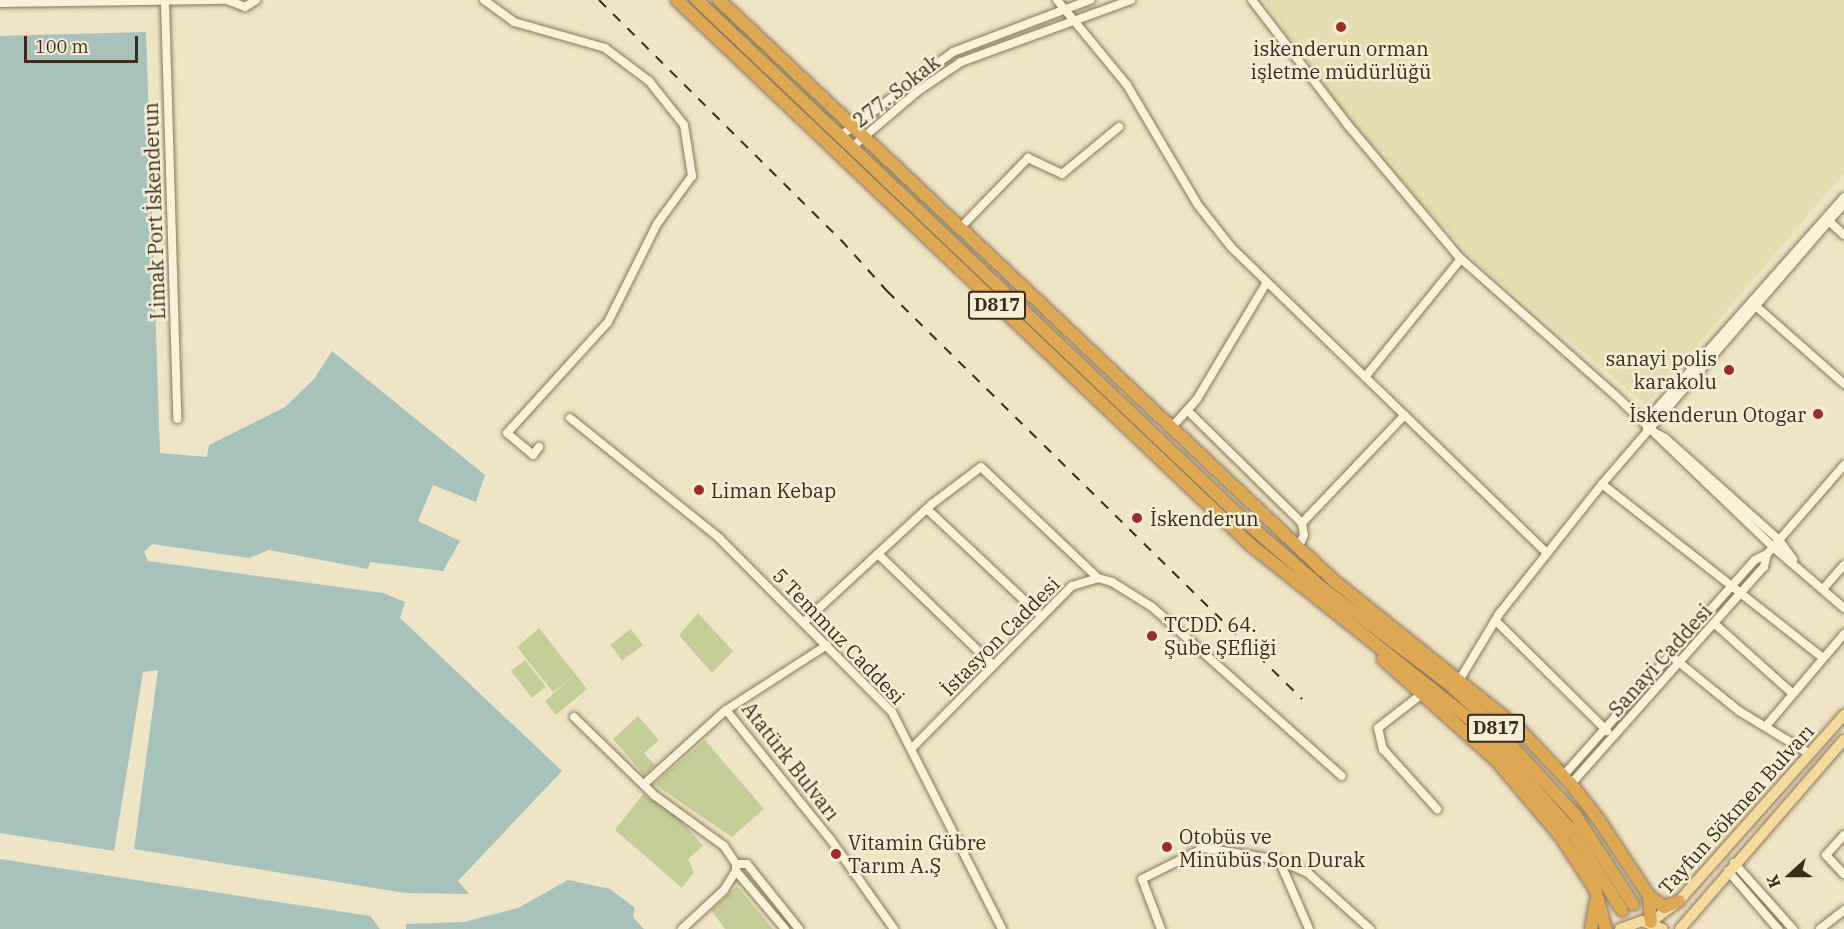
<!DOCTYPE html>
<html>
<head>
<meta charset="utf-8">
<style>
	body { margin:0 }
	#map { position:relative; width:1844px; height:929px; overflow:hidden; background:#efe4c5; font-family:"IBM Plex Serif",serif }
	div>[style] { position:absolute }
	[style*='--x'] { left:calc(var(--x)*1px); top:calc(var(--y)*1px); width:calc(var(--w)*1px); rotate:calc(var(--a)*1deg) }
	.farmland>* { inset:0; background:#e5deb2 }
	.green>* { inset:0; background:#c5cd98; transform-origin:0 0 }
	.water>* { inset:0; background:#a6c2bb }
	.roads { filter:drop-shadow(0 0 2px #8a765a) drop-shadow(0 0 2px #8a765a) }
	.minor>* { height:8px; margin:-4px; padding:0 4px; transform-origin:4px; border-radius:4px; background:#f9f1d8 }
	.major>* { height:10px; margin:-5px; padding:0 5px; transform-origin:5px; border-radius:5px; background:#f2db9c }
	.highway>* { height:12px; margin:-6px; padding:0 6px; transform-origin:6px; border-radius:6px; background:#dfa855 }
	.rail>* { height:2px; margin-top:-1px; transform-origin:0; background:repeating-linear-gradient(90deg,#3a2d1f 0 10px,transparent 0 20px) }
	.dots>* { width:16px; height:16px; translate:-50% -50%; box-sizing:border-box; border:3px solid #f6eed4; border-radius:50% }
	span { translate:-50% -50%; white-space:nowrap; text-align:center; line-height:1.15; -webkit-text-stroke:5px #f6eed4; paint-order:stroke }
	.shield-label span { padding:2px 4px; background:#f6eed4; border:2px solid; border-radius:4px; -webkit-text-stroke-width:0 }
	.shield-label { font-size:18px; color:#3a2d1f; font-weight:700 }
	.poi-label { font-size:20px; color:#3a2d1f }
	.right { translate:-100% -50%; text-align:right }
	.left { translate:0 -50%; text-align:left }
	.street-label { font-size:20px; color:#3a2d1f }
	.north { position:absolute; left:1760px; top:845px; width:60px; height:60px; -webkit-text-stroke:4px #f6eed4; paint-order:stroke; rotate:249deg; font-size:16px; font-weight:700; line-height:24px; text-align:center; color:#3a2d1f }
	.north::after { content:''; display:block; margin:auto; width:21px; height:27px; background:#3a2d1f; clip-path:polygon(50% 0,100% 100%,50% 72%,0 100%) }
	.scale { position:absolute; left:24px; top:36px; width:114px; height:27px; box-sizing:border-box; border:3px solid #3a2d1f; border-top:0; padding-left:8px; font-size:18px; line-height:21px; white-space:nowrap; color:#3a2d1f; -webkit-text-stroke:4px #f6eed4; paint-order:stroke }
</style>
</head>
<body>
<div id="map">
	<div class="farmland">
		<i style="clip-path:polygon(1263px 0,1844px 0,1844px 173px,1646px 405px,1475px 261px,1346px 119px)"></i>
	</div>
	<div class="green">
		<i style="clip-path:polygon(698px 613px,733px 651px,712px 673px,679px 635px)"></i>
		<i style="clip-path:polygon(539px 628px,587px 689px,556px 715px,545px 701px,572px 677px,553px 692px,517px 647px)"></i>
		<i style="left:631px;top:629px;width:20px;height:26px;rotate:53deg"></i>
		<i style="left:525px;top:660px;width:34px;height:18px;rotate:52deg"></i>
		<i style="clip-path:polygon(638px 716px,659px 740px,644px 753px,655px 765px,644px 775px,613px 739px)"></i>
		<i style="clip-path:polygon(705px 740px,764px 809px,732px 837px,654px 784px)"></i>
		<i style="clip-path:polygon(643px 794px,678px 817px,703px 846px,688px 859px,694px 872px,682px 888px,615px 830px)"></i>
		<i style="clip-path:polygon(737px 886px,773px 929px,725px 929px,711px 910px)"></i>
	</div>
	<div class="water">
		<i style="clip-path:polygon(146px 32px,160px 453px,207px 457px,209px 445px,285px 407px,314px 379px,332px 351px,485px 475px,476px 502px,433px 485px,418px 521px,460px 541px,443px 571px,370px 562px,368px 569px,269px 550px,249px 558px,152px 544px,144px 552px,148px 561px,383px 593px,405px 602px,400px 618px,562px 771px,458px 881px,469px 894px,405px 893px,134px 849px,158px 670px,143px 672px,114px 851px,0 833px,0 36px)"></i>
		<i style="clip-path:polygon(0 859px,370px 916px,380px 929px,0 929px)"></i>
		<i style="clip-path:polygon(568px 880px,610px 889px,635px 908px,633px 917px,644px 929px,406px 929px,406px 924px,464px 922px,518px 908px)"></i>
	</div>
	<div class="roads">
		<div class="minor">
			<i style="--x:227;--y:0;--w:19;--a:21"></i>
			<i style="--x:245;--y:7;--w:13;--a:-32"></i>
			<i style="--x:484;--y:0;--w:37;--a:36"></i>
			<i style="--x:514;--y:22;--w:95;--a:15.9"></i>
			<i style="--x:605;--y:48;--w:55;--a:36.9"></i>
			<i style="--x:649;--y:81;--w:56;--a:51.5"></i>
			<i style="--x:684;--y:125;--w:52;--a:81.1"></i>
			<i style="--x:692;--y:176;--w:59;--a:126.1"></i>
			<i style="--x:657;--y:224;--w:110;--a:116.6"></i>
			<i style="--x:608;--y:322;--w:150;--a:132.3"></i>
			<i style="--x:507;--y:433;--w:34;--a:40"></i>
			<i style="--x:533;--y:455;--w:10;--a:-53"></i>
			<i style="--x:1057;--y:0;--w:110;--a:50.5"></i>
			<i style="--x:1127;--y:85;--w:139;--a:59.4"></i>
			<i style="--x:1198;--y:205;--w:53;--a:51.8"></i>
			<i style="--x:1231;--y:247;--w:440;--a:44.1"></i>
			<i style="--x:1252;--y:0;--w:156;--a:52.5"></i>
			<i style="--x:1347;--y:124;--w:174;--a:49.9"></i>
			<i style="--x:1459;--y:257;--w:207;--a:41.5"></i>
			<i style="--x:1614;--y:394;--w:221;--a:43.9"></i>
			<i style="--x:1773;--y:547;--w:94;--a:40.7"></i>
			<i style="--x:0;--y:3;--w:225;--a:-0.8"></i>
			<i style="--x:165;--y:3;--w:416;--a:88.3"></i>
			<i style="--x:839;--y:137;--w:142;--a:-36.7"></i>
			<i style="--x:953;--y:52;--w:147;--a:-20.8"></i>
			<i style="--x:851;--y:148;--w:88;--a:-40.4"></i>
			<i style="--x:918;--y:91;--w:52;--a:-34"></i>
			<i style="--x:961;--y:62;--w:181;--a:-20"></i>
			<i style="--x:1830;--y:222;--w:19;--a:43"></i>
			<i style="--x:960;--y:228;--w:98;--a:-45.8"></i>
			<i style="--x:1028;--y:158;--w:38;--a:25"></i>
			<i style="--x:1062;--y:174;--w:74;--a:-39.5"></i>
			<i style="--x:1757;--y:307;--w:116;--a:41.5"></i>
			<i style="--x:1365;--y:377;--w:152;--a:-50.9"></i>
			<i style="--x:1187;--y:410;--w:161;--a:44.5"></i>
			<i style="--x:1302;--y:523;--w:12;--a:81"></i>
			<i style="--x:1304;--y:535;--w:14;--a:115"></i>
			<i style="--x:570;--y:418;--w:191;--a:38.8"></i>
			<i style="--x:719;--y:538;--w:245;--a:45.2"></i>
			<i style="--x:892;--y:712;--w:243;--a:63.1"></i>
			<i style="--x:1171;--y:428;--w:39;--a:-48"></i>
			<i style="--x:1197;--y:399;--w:136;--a:-59.1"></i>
			<i style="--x:1647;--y:429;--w:18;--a:-68"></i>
			<i style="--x:1654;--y:412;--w:287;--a:-48.5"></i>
			<i style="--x:1654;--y:432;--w:13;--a:29"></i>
			<i style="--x:1665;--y:438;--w:153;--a:41.8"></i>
			<i style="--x:1779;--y:540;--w:24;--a:54"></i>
			<i style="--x:1602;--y:484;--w:281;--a:38.2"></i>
			<i style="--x:927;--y:509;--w:156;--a:43.2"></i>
			<i style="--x:1302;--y:523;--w:149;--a:-46.4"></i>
			<i style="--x:878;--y:554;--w:160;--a:44"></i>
			<i style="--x:1823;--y:589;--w:32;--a:-49"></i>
			<i style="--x:1495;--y:620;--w:158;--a:44.7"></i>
			<i style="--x:804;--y:622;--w:174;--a:-42.7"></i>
			<i style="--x:932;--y:504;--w:61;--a:-37.1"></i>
			<i style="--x:981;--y:467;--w:161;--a:43.5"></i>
			<i style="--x:1715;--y:624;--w:103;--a:41.9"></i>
			<i style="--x:827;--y:645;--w:120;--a:147.2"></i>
			<i style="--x:726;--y:710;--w:167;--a:51.1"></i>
			<i style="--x:831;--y:840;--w:109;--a:54.7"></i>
			<i style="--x:1670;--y:655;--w:89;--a:39.1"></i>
			<i style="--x:1739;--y:711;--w:83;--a:31.2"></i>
			<i style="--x:1460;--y:679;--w:76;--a:-59"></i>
			<i style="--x:1499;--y:614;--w:166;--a:-51.6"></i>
			<i style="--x:1602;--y:484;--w:370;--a:-49.2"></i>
			<i style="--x:1423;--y:693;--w:57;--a:142.1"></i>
			<i style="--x:1378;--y:728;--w:22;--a:77"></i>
			<i style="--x:1383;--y:749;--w:81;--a:48"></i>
			<i style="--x:574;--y:717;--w:112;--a:44.3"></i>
			<i style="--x:654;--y:795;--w:87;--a:36.1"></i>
			<i style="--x:724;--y:846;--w:22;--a:56"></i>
			<i style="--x:1766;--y:726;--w:121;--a:-49.7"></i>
			<i style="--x:913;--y:747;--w:226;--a:-45.4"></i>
			<i style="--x:1072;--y:586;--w:27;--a:-17"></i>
			<i style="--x:1098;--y:578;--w:15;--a:16"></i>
			<i style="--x:1112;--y:582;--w:47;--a:32"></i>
			<i style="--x:1152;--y:607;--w:254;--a:41.7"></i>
			<i style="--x:1563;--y:776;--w:289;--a:-48.4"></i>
			<i style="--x:1755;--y:560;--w:13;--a:-27"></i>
			<i style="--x:644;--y:784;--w:110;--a:-42.1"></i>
			<i style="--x:1571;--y:784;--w:290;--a:-48.4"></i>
			<i style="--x:1764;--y:567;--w:13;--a:-77"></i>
			<i style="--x:1767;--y:554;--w:118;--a:-49.1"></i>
			<i style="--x:1844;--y:835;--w:27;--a:132"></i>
			<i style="--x:1826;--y:855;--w:26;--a:47"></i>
			<i style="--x:1279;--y:860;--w:75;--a:66.5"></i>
			<i style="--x:1734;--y:863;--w:89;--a:48.2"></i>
			<i style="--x:1728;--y:871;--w:77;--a:49.2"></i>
			<i style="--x:682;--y:929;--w:57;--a:-42.9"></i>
			<i style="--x:724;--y:890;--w:22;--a:-58"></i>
			<i style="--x:785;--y:929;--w:76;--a:-130.2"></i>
			<i style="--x:736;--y:871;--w:7;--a:-90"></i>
			<i style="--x:736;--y:864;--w:11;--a:0"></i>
			<i style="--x:747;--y:864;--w:83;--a:51.3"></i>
			<i style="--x:1161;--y:929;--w:53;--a:-110.8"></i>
			<i style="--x:1142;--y:879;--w:69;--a:-26.6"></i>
			<i style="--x:1204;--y:848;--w:76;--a:9.1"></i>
			<i style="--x:1279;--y:860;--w:32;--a:24"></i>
			<i style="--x:1308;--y:873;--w:84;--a:42.1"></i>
			<i style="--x:1820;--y:929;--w:31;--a:-38"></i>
		</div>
		<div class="major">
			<i style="--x:1651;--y:922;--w:35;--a:-37"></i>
			<i style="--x:1679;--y:901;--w:249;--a:-48.4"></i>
			<i style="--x:1620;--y:929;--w:23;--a:-20"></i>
			<i style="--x:1642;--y:921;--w:22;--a:21"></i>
			<i style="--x:1680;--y:929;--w:250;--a:-49.1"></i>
		</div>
		<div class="highway">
			<i style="--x:677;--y:0;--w:793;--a:43.52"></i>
			<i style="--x:1252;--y:546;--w:293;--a:38.5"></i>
			<i style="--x:1481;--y:728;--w:136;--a:48.6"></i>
			<i style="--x:1571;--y:830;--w:95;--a:57.5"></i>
			<i style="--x:697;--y:0;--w:759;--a:43.56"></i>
			<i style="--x:1247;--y:523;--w:99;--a:40.9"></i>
			<i style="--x:1322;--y:588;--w:158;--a:37"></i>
			<i style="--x:1448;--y:683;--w:56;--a:42.8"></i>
			<i style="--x:1489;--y:721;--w:129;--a:47.5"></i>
			<i style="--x:1576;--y:816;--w:105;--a:57.1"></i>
			<i style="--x:719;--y:0;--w:845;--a:43.37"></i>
			<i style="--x:1333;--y:580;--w:237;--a:38.7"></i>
			<i style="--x:1518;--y:728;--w:77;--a:46.6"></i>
			<i style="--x:1571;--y:784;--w:46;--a:52.1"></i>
			<i style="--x:1599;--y:820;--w:91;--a:56.7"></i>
			<i style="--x:1649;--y:896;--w:26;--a:86"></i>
			<i style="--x:1383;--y:659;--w:152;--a:41.8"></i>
			<i style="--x:1496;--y:760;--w:101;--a:49.8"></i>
			<i style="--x:1561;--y:837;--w:62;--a:56.8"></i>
			<i style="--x:1595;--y:889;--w:41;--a:74.6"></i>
			<i style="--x:1649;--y:896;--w:19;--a:36"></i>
			<i style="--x:1664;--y:907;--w:16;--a:-22"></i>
			<i style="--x:1591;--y:929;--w:27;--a:-80"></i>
		</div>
	</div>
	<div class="rail">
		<i style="--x:599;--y:0;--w:341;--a:44.8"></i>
		<i style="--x:841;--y:240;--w:69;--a:48"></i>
		<i style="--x:887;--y:291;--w:582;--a:44.51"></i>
	</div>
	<div class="dots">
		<i style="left:1341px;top:27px;background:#9a2d2a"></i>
		<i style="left:1729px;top:370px;background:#9a2d2a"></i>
		<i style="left:1818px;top:414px;background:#9a2d2a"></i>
		<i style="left:699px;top:490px;background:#9a2d2a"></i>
		<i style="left:1137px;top:518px;background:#9a2d2a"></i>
		<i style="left:1152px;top:636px;background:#9a2d2a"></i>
		<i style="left:1167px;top:847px;background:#9a2d2a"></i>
		<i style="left:836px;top:854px;background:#9a2d2a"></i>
	</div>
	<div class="shield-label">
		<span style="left:997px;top:305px">D817</span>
		<span style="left:1496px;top:728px">D817</span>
	</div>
	<div class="poi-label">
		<span style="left:1341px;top:60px">iskenderun orman<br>işletme müdürlüğü</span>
		<span class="right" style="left:1717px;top:370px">sanayi polis<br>karakolu</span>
		<span class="right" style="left:1806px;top:414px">İskenderun Otogar</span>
		<span class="left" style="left:711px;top:490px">Liman Kebap</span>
		<span class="left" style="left:1150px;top:518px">İskenderun</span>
		<span class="left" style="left:1164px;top:636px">TCDD. 64.<br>Şube ŞEfliği</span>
		<span class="left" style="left:1179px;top:848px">Otobüs ve<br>Minübüs Son Durak</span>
		<span class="left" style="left:848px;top:854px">Vitamin Gübre<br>Tarım A.Ş</span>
	</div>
	<div class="street-label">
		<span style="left:896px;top:91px;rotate:-38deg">277. Sokak</span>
		<span style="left:154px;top:211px;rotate:-92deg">Limak Port İskenderun</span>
		<span style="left:839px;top:636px;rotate:46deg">5 Temmuz Caddesi</span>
		<span style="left:1000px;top:636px;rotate:-45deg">İstasyon Caddesi</span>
		<span style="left:1660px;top:660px;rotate:-48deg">Sanayi Caddesi</span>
		<span style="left:791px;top:761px;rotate:52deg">Atatürk Bulvarı</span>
		<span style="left:1736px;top:809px;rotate:-48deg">Tayfun Sökmen Bulvarı</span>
	</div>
	<div class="north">K</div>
	<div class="scale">100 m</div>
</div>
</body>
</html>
